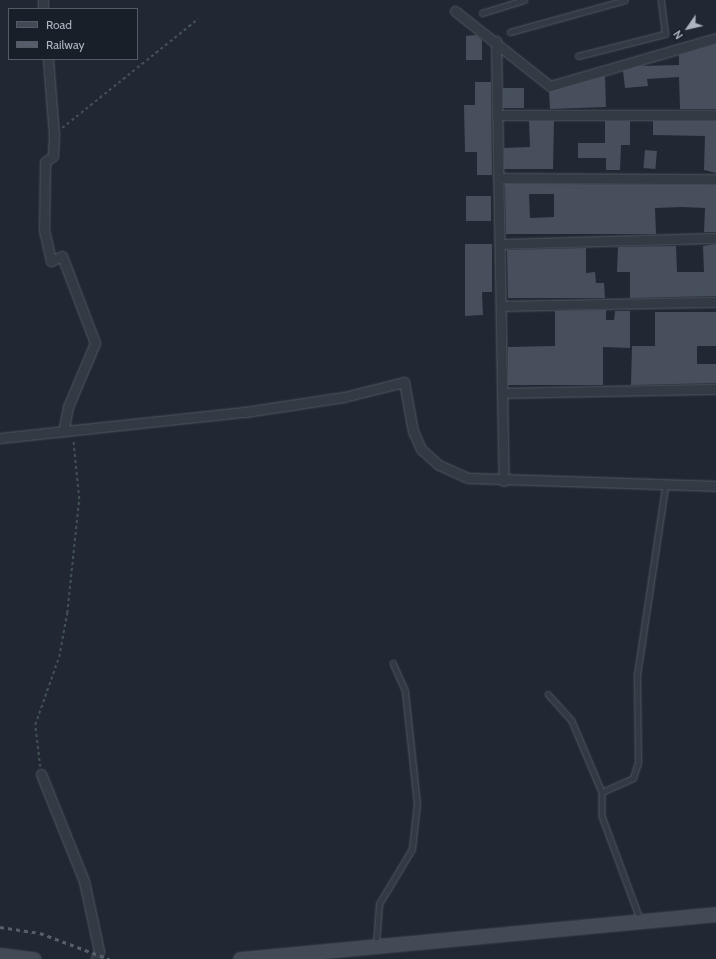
<!DOCTYPE html>
<html>
<head>
<meta charset="utf-8">
<style>
	body { margin:0 }
	#map { position:relative; width:716px; height:959px; overflow:hidden; background:#212833; font-family:Cabin,sans-serif }
	div>[style] { position:absolute }
	[style*='--x'] { left:calc(var(--x)*1px); top:calc(var(--y)*1px); width:calc(var(--w)*1px); rotate:calc(var(--a)*1deg) }
	.building>* { inset:0; background:#474f5d; transform-origin:0 0 }
	.path>* { height:1.5px; margin-top:-0.75px; transform-origin:0; background:repeating-linear-gradient(90deg,#425154 0 3px,transparent 0 6px) }
	.roads { filter:drop-shadow(0 0 1px #515862) drop-shadow(0 0 1px #515862) }
	.lane>* { height:4.5px; margin:-2.25px; padding:0 2.25px; transform-origin:2.25px; border-radius:2.25px; background:#343a44 }
	.street>* { height:9px; margin:-4.5px; padding:0 4.5px; transform-origin:4.5px; border-radius:4.5px; background:#343a44 }
	.secondary>* { height:13px; margin:-6.5px; padding:0 6.5px; transform-origin:6.5px; border-radius:6.5px; background:#424a56 }
	.rail>* { height:2.5px; margin-top:-1.25px; transform-origin:0; background:repeating-linear-gradient(90deg,#565e6b 0 4px,transparent 0 8px) }
	span { translate:-50% -50%; white-space:nowrap; text-align:center; line-height:1.15; -webkit-text-stroke:3.5px #191f28; paint-order:stroke }
	.legend { position:absolute; left:8px; top:8px; width:130px; height:52px; box-sizing:border-box; background:#191f28; border:1px solid #555b65; margin:0; padding:5px 7px; list-style:none; font-size:12px; color:#aeb5c1 }
	.legend li { display:flex; align-items:center; gap:8px; height:20px }
	.legend b { width:20px; border:1px solid #555b65 }
	.north { position:absolute; left:668px; top:8px; width:40px; height:40px; -webkit-text-stroke:3px #191f28; paint-order:stroke; rotate:236deg; font-size:11px; font-weight:700; line-height:16px; text-align:center; color:#aeb5c1 }
	.north::after { content:''; display:block; margin:auto; width:14px; height:18px; background:#aeb5c1; clip-path:polygon(50% 0,100% 100%,50% 72%,0 100%) }
</style>
</head>
<body>
<div id="map">
	<div class="building">
		<i style="clip-path:polygon(476px 35px,482px 40px,482px 60px,466px 60px,466px 36px)"></i>
		<i style="clip-path:polygon(716px 44px,716px 109px,680px 109px,679px 77px,647px 79px,648px 86px,625px 88px,623px 71px,639px 66px,679px 65px,679px 55px)"></i>
		<i style="clip-path:polygon(605px 76px,606px 107px,550px 109px,549px 92px)"></i>
		<i style="clip-path:polygon(475px 82px,491px 82px,492px 175px,477px 175px,477px 152px,465px 152px,464px 105px,475px 105px)"></i>
		<i style="left:503px;top:88px;width:21px;height:20px"></i>
		<i style="clip-path:polygon(529px 121px,554px 121px,553px 169px,504px 169px,504px 148px,530px 147px)"></i>
		<i style="clip-path:polygon(605px 121px,630px 121px,630px 145px,621px 145px,620px 170px,606px 170px,606px 158px,578px 158px,578px 143px,605px 143px)"></i>
		<i style="clip-path:polygon(653px 121px,716px 121px,716px 173px,704px 170px,705px 136px,653px 135px)"></i>
		<i style="left:645px;top:150px;width:12px;height:18px;rotate:5deg"></i>
		<i style="clip-path:polygon(evenodd,505px 184px,716px 185px,716px 232px,704px 232px,705px 208px,682px 207px,655px 208px,656px 234px,506px 234px,505px 184px,529px 194px,554px 194px,554px 217px,530px 218px,529px 194px)"></i>
		<i style="left:466px;top:196px;width:25px;height:25px"></i>
		<i style="clip-path:polygon(465px 244px,492px 244px,492px 292px,482px 292px,483px 315px,465px 316px)"></i>
		<i style="clip-path:polygon(716px 244px,716px 296px,630px 298px,630px 272px,617px 272px,618px 247px,676px 246px,677px 272px,704px 272px,703px 246px)"></i>
		<i style="clip-path:polygon(586px 248px,586px 273px,595px 272px,596px 283px,604px 283px,605px 298px,508px 298px,507px 250px)"></i>
		<i style="clip-path:polygon(606px 310px,606px 320px,614px 320px,615px 311px,630px 311px,630px 348px,603px 347px,603px 385px,508px 385px,508px 347px,555px 346px,555px 311px)"></i>
		<i style="clip-path:polygon(655px 312px,716px 312px,716px 346px,697px 346px,697px 364px,716px 364px,716px 383px,631px 385px,632px 346px,655px 346px)"></i>
	</div>
	<div class="path">
		<i style="--x:62;--y:128;--w:174;--a:-38.7"></i>
		<i style="--x:40;--y:767;--w:42;--a:-96.8"></i>
		<i style="--x:35;--y:725;--w:72;--a:-70.6"></i>
		<i style="--x:59;--y:657;--w:45;--a:-79.7"></i>
		<i style="--x:67;--y:613;--w:115;--a:-84"></i>
		<i style="--x:79;--y:499;--w:60;--a:-95.7"></i>
	</div>
	<div class="roads">
		<div class="lane">
			<i style="--x:482;--y:13;--w:44;--a:-17.2"></i>
			<i style="--x:510;--y:32;--w:119;--a:-15.5"></i>
			<i style="--x:578;--y:56;--w:90;--a:-14.2"></i>
			<i style="--x:665;--y:34;--w:34;--a:-97"></i>
			<i style="--x:548;--y:694;--w:36;--a:48"></i>
			<i style="--x:572;--y:721;--w:77;--a:67.1"></i>
			<i style="--x:602;--y:792;--w:24;--a:90"></i>
			<i style="--x:602;--y:816;--w:110;--a:69.7"></i>
			<i style="--x:602;--y:792;--w:34;--a:-24"></i>
			<i style="--x:633;--y:778;--w:16;--a:-72"></i>
			<i style="--x:638;--y:763;--w:88;--a:-90.7"></i>
			<i style="--x:637;--y:675;--w:190;--a:-81.5"></i>
			<i style="--x:376;--y:945;--w:41;--a:-85.8"></i>
			<i style="--x:379;--y:904;--w:64;--a:-59"></i>
			<i style="--x:412;--y:849;--w:45;--a:-83.7"></i>
			<i style="--x:417;--y:804;--w:114;--a:-96.1"></i>
			<i style="--x:405;--y:691;--w:30;--a:-114"></i>
		</div>
		<div class="street">
			<i style="--x:43;--y:0;--w:9;--a:90"></i>
			<i style="--x:455;--y:11;--w:121;--a:38.3"></i>
			<i style="--x:550;--y:86;--w:173;--a:-16.1"></i>
			<i style="--x:496;--y:41;--w:440;--a:89"></i>
			<i style="--x:48;--y:59;--w:76;--a:85.5"></i>
			<i style="--x:54;--y:135;--w:21;--a:93"></i>
			<i style="--x:53;--y:156;--w:10;--a:143"></i>
			<i style="--x:45;--y:162;--w:68;--a:90.8"></i>
			<i style="--x:44;--y:230;--w:32;--a:77"></i>
			<i style="--x:51;--y:261;--w:12;--a:-24"></i>
			<i style="--x:62;--y:256;--w:93;--a:69.2"></i>
			<i style="--x:95;--y:343;--w:69;--a:112.9"></i>
			<i style="--x:68;--y:407;--w:25;--a:101"></i>
			<i style="--x:497;--y:115;--w:219;--a:0"></i>
			<i style="--x:498;--y:178;--w:218;--a:0.3"></i>
			<i style="--x:500;--y:244;--w:216;--a:-1.6"></i>
			<i style="--x:501;--y:306;--w:215;--a:-1.1"></i>
			<i style="--x:502;--y:393;--w:214;--a:-1.1"></i>
			<i style="--x:0;--y:438;--w:246;--a:-6.1"></i>
			<i style="--x:245;--y:412;--w:100;--a:-8.6"></i>
			<i style="--x:344;--y:397;--w:62;--a:-14"></i>
			<i style="--x:404;--y:382;--w:50;--a:79.6"></i>
			<i style="--x:413;--y:431;--w:20;--a:66"></i>
			<i style="--x:421;--y:449;--w:24;--a:42"></i>
			<i style="--x:439;--y:465;--w:32;--a:24"></i>
			<i style="--x:468;--y:478;--w:248;--a:1.8"></i>
			<i style="--x:41;--y:774;--w:115;--a:68.1"></i>
			<i style="--x:84;--y:881;--w:72;--a:77.9"></i>
			<i style="--x:99;--y:951;--w:9;--a:111"></i>
		</div>
		<div class="secondary">
			<i style="--x:0;--y:955;--w:34;--a:7"></i>
			<i style="--x:240;--y:959;--w:478;--a:-5.4"></i>
		</div>
	</div>
	<div class="rail">
		<i style="--x:0;--y:927;--w:40;--a:8.5"></i>
		<i style="--x:40;--y:933;--w:74;--a:20.6"></i>
	</div>
	<ul class="legend">
	<li><b style="height:5px;background:#424a56"></b>Road</li>
	<li><b style="height:5px;background:#565e6b"></b>Railway</li>
	</ul>
	<div class="north">N</div>
</div>
</body>
</html>
